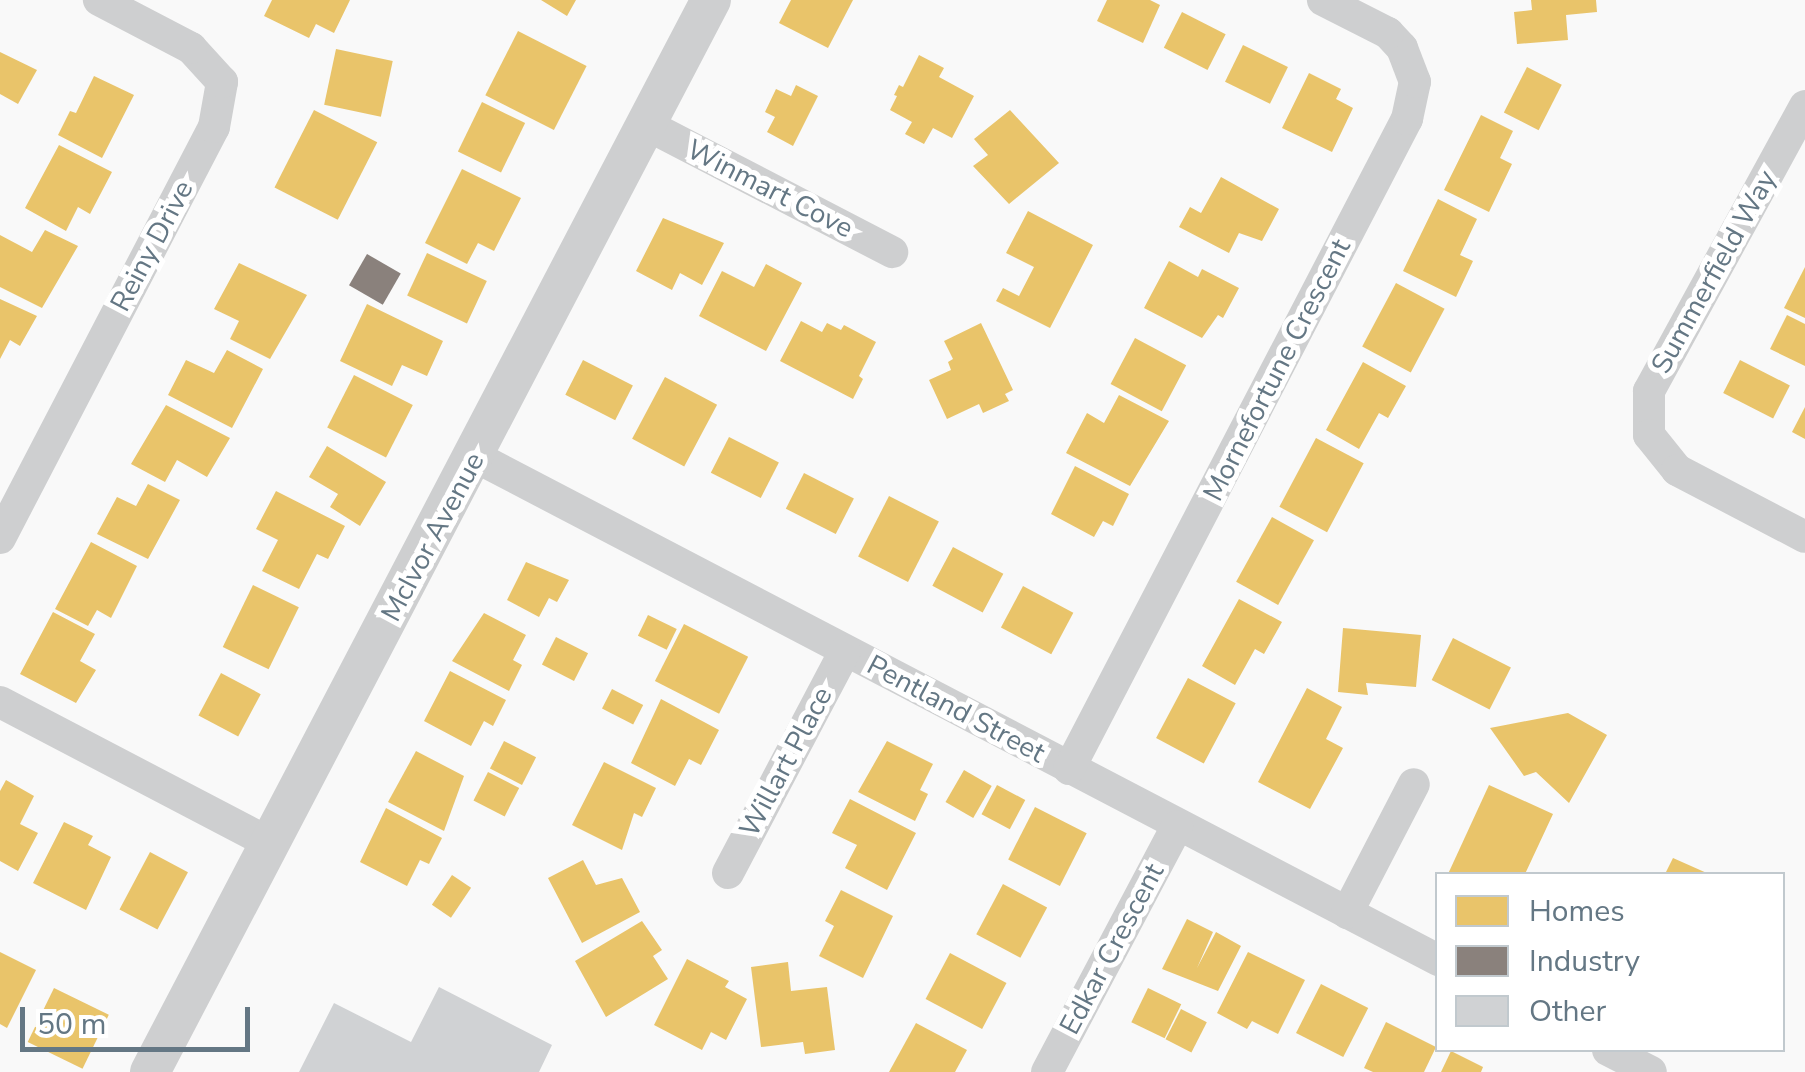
<!DOCTYPE html>
<html>
<head>
<meta charset="utf-8">
<style>
	body { margin:0 }
	#map { position:relative; width:1805px; height:1072px; overflow:hidden; background:#f9f9f9; font-family:"Nunito Sans",sans-serif }
	div>[style] { position:absolute }
	[style*='--x'] { left:calc(var(--x)*1px); top:calc(var(--y)*1px); width:calc(var(--w)*1px); rotate:calc(var(--a)*1deg) }
	.homes>* { inset:0; background:#e9c46a; transform-origin:0 0 }
	.industry>* { inset:0; background:#8a817c; transform-origin:0 0 }
	.building>* { inset:0; background:#d0d2d4 }
	.minor>* { height:32px; margin:-16px; padding:0 16px; transform-origin:16px; border-radius:16px; background:#cecfd0 }
	.tertiary>* { height:40px; margin:-20px; padding:0 20px; transform-origin:20px; border-radius:20px; background:#cecfd0 }
	span { translate:-50% -50%; white-space:nowrap; text-align:center; line-height:1.15; -webkit-text-stroke:10px #fff; paint-order:stroke }
	.street-label { font-size:28px; color:#647784 }
	.legend { position:absolute; left:1435px; top:872px; width:350px; height:180px; box-sizing:border-box; background:#fff; border:2px solid #c1c9ce; margin:0; padding:12px 18px; list-style:none; font-size:30px; color:#647784 }
	.legend li { display:flex; align-items:center; gap:20px; height:50px }
	.legend b { width:50px; border:2px solid #c1c9ce }
	.scale { position:absolute; left:20px; top:1007px; width:230px; height:45px; box-sizing:border-box; border:5px solid #647784; border-top:0; padding-left:12px; font-size:30px; line-height:35px; white-space:nowrap; color:#647784; -webkit-text-stroke:8px #fff; paint-order:stroke }
</style>
</head>
<body>
<div id="map">
	<div class="homes">
		<i style="clip-path:polygon(272px 0,350px 0,334px 33px,316px 24px,309px 38px,264px 16px)"></i>
		<i style="clip-path:polygon(541px 0,576px 0,567px 16px)"></i>
		<i style="clip-path:polygon(791px 0,853px 0,828px 48px,779px 23px)"></i>
		<i style="clip-path:polygon(1107px 0,1150px 0,1160px 5px,1143px 43px,1097px 21px)"></i>
		<i style="clip-path:polygon(1531px 0,1596px 0,1597px 12px,1566px 15px,1568px 40px,1517px 44px,1514px 12px,1532px 10px)"></i>
		<i style="left:1182px;top:12px;width:49px;height:40px;rotate:27deg"></i>
		<i style="left:518px;top:31px;width:77px;height:72px;rotate:27deg"></i>
		<i style="left:1243px;top:45px;width:50px;height:41px;rotate:26deg"></i>
		<i style="left:336px;top:49px;width:58px;height:57px;rotate:12deg"></i>
		<i style="clip-path:polygon(0 52px,37px 70px,18px 104px,0 94px)"></i>
		<i style="clip-path:polygon(919px 55px,944px 68px,939px 77px,974px 96px,952px 138px,933px 128px,924px 144px,905px 134px,912px 122px,890px 110px,897px 96px,894px 95px,899px 85px,903px 87px)"></i>
		<i style="left:1527px;top:67px;width:39px;height:51px;rotate:27deg"></i>
		<i style="clip-path:polygon(1309px 73px,1341px 89px,1336px 99px,1353px 108px,1332px 152px,1282px 128px)"></i>
		<i style="clip-path:polygon(94px 76px,134px 95px,102px 158px,58px 135px,70px 111px,76px 113px)"></i>
		<i style="clip-path:polygon(796px 85px,818px 96px,793px 146px,767px 132px,775px 117px,765px 112px,776px 89px,791px 96px)"></i>
		<i style="left:482px;top:102px;width:48px;height:55px;rotate:26deg"></i>
		<i style="left:314px;top:110px;width:71px;height:87px;rotate:27deg"></i>
		<i style="clip-path:polygon(1010px 110px,1059px 163px,1009px 204px,973px 166px,988px 155px,974px 139px)"></i>
		<i style="clip-path:polygon(1481px 115px,1513px 131px,1500px 158px,1512px 164px,1489px 212px,1444px 190px)"></i>
		<i style="clip-path:polygon(59px 145px,112px 172px,90px 214px,78px 207px,66px 231px,25px 208px)"></i>
		<i style="clip-path:polygon(462px 169px,521px 198px,494px 251px,478px 243px,467px 264px,425px 243px)"></i>
		<i style="clip-path:polygon(1221px 177px,1279px 209px,1262px 241px,1239px 233px,1229px 253px,1179px 227px,1190px 207px,1201px 213px)"></i>
		<i style="clip-path:polygon(1438px 199px,1477px 219px,1460px 255px,1473px 261px,1456px 297px,1403px 271px)"></i>
		<i style="clip-path:polygon(1028px 211px,1093px 245px,1050px 328px,996px 301px,1003px 288px,1019px 296px,1034px 267px,1006px 253px)"></i>
		<i style="clip-path:polygon(663px 218px,724px 243px,702px 285px,680px 273px,672px 290px,636px 271px)"></i>
		<i style="clip-path:polygon(45px 230px,78px 246px,42px 308px,0 287px,0 235px,32px 252px)"></i>
		<i style="left:427px;top:253px;width:66px;height:47px;rotate:25deg"></i>
		<i style="clip-path:polygon(1169px 261px,1198px 277px,1202px 269px,1239px 288px,1223px 318px,1218px 315px,1202px 338px,1144px 308px)"></i>
		<i style="clip-path:polygon(239px 263px,307px 295px,270px 359px,230px 339px,239px 321px,214px 309px)"></i>
		<i style="clip-path:polygon(766px 264px,802px 283px,766px 351px,699px 316px,722px 271px,754px 287px)"></i>
		<i style="clip-path:polygon(1805px 267px,1805px 318px,1784px 308px)"></i>
		<i style="left:1396px;top:283px;width:55px;height:72px;rotate:28deg"></i>
		<i style="clip-path:polygon(0 299px,37px 316px,20px 346px,10px 340px,0 359px)"></i>
		<i style="clip-path:polygon(367px 304px,443px 341px,427px 376px,402px 365px,392px 386px,340px 361px)"></i>
		<i style="clip-path:polygon(1787px 315px,1805px 324px,1805px 366px,1770px 349px)"></i>
		<i style="clip-path:polygon(801px 321px,822px 332px,827px 323px,841px 330px,844px 325px,876px 342px,859px 376px,863px 379px,853px 399px,780px 361px)"></i>
		<i style="clip-path:polygon(981px 323px,1013px 390px,1005px 394px,1009px 401px,983px 413px,979px 404px,947px 419px,929px 380px,951px 370px,948px 362px,953px 359px,944px 341px)"></i>
		<i style="left:1135px;top:338px;width:58px;height:52px;rotate:28deg"></i>
		<i style="clip-path:polygon(227px 350px,263px 369px,232px 428px,168px 395px,186px 360px,214px 373px)"></i>
		<i style="left:583px;top:360px;width:56px;height:39px;rotate:27deg"></i>
		<i style="left:1740px;top:360px;width:56px;height:37px;rotate:27deg"></i>
		<i style="clip-path:polygon(1363px 362px,1406px 386px,1388px 418px,1379px 413px,1359px 449px,1326px 430px)"></i>
		<i style="left:354px;top:375px;width:66px;height:59px;rotate:27deg"></i>
		<i style="left:665px;top:377px;width:59px;height:70px;rotate:28deg"></i>
		<i style="clip-path:polygon(1119px 395px,1169px 421px,1130px 486px,1066px 453px,1087px 413px,1104px 423px)"></i>
		<i style="clip-path:polygon(166px 405px,230px 438px,207px 477px,177px 460px,165px 482px,131px 464px)"></i>
		<i style="clip-path:polygon(1805px 407px,1805px 439px,1792px 432px)"></i>
		<i style="left:729px;top:437px;width:56px;height:40px;rotate:27deg"></i>
		<i style="left:1316px;top:438px;width:54px;height:78px;rotate:28deg"></i>
		<i style="clip-path:polygon(327px 446px,386px 482px,360px 526px,330px 507px,338px 494px,309px 477px)"></i>
		<i style="clip-path:polygon(1075px 466px,1129px 494px,1113px 526px,1103px 521px,1094px 537px,1051px 514px)"></i>
		<i style="left:804px;top:473px;width:56px;height:40px;rotate:27deg"></i>
		<i style="clip-path:polygon(148px 484px,180px 500px,148px 559px,97px 534px,117px 497px,136px 506px)"></i>
		<i style="clip-path:polygon(276px 491px,345px 526px,328px 559px,317px 554px,299px 589px,262px 571px,278px 540px,256px 529px)"></i>
		<i style="left:889px;top:496px;width:56px;height:68px;rotate:27deg"></i>
		<i style="left:1272px;top:517px;width:48px;height:74px;rotate:29deg"></i>
		<i style="clip-path:polygon(91px 542px,137px 566px,111px 618px,97px 610px,88px 626px,55px 609px)"></i>
		<i style="left:953px;top:547px;width:57px;height:44px;rotate:28deg"></i>
		<i style="clip-path:polygon(526px 562px,569px 580px,557px 602px,549px 598px,539px 617px,507px 600px)"></i>
		<i style="left:253px;top:585px;width:51px;height:69px;rotate:26deg"></i>
		<i style="left:1023px;top:586px;width:57px;height:47px;rotate:28deg"></i>
		<i style="clip-path:polygon(1239px 599px,1282px 622px,1264px 654px,1255px 649px,1235px 685px,1202px 666px)"></i>
		<i style="clip-path:polygon(53px 612px,95px 634px,80px 661px,96px 670px,76px 703px,20px 674px)"></i>
		<i style="clip-path:polygon(484px 613px,526px 635px,513px 660px,522px 665px,509px 691px,452px 661px)"></i>
		<i style="left:648px;top:615px;width:32px;height:23px;rotate:26deg"></i>
		<i style="left:684px;top:624px;width:72px;height:64px;rotate:27deg"></i>
		<i style="clip-path:polygon(1343px 628px,1421px 635px,1416px 687px,1366px 683px,1368px 695px,1338px 692px)"></i>
		<i style="left:556px;top:637px;width:36px;height:31px;rotate:27deg"></i>
		<i style="left:1453px;top:638px;width:65px;height:47px;rotate:27deg"></i>
		<i style="clip-path:polygon(450px 671px,506px 700px,493px 726px,484px 721px,471px 746px,424px 721px)"></i>
		<i style="left:221px;top:673px;width:45px;height:48px;rotate:28deg"></i>
		<i style="left:1188px;top:678px;width:54px;height:68px;rotate:28deg"></i>
		<i style="clip-path:polygon(1307px 688px,1342px 707px,1326px 739px,1343px 748px,1310px 809px,1258px 782px)"></i>
		<i style="left:612px;top:689px;width:35px;height:22px;rotate:27deg"></i>
		<i style="clip-path:polygon(661px 699px,719px 730px,701px 765px,689px 759px,675px 786px,631px 763px)"></i>
		<i style="clip-path:polygon(1568px 713px,1607px 735px,1569px 803px,1536px 772px,1524px 776px,1490px 728px)"></i>
		<i style="left:504px;top:741px;width:36px;height:31px;rotate:27deg"></i>
		<i style="clip-path:polygon(887px 741px,933px 764px,920px 790px,928px 794px,915px 821px,858px 792px)"></i>
		<i style="clip-path:polygon(416px 751px,464px 776px,444px 831px,388px 802px)"></i>
		<i style="clip-path:polygon(604px 762px,656px 788px,642px 817px,634px 813px,622px 850px,572px 825px)"></i>
		<i style="left:964px;top:770px;width:32px;height:37px;rotate:30deg"></i>
		<i style="left:488px;top:772px;width:35px;height:32px;rotate:27deg"></i>
		<i style="clip-path:polygon(6px 780px,34px 796px,20px 824px,38px 833px,18px 871px,0 861px,0 791px)"></i>
		<i style="left:997px;top:785px;width:32px;height:33px;rotate:28deg"></i>
		<i style="clip-path:polygon(1489px 785px,1553px 814px,1525px 874px,1448px 874px)"></i>
		<i style="clip-path:polygon(850px 799px,916px 833px,887px 890px,845px 868px,857px 845px,832px 833px)"></i>
		<i style="left:1035px;top:807px;width:58px;height:59px;rotate:27deg"></i>
		<i style="clip-path:polygon(386px 808px,442px 838px,429px 864px,420px 860px,407px 886px,360px 862px)"></i>
		<i style="clip-path:polygon(64px 822px,93px 836px,88px 845px,111px 857px,86px 910px,33px 883px)"></i>
		<i style="left:150px;top:852px;width:43px;height:65px;rotate:28deg"></i>
		<i style="clip-path:polygon(1673px 858px,1709px 874px,1665px 874px)"></i>
		<i style="clip-path:polygon(583px 860px,596px 885px,622px 878px,640px 912px,582px 943px,548px 878px)"></i>
		<i style="left:452px;top:875px;width:23px;height:36px;rotate:34deg"></i>
		<i style="left:1003px;top:884px;width:50px;height:57px;rotate:28deg"></i>
		<i style="clip-path:polygon(841px 890px,893px 916px,863px 978px,819px 956px,834px 926px,825px 921px)"></i>
		<i style="clip-path:polygon(1187px 919px,1213px 932px,1197px 968px,1216px 932px,1241px 946px,1218px 991px,1162px 969px)"></i>
		<i style="clip-path:polygon(642px 921px,662px 950px,653px 956px,668px 979px,606px 1017px,575px 961px)"></i>
		<i style="clip-path:polygon(0 952px,36px 970px,7px 1028px,0 1024px)"></i>
		<i style="clip-path:polygon(1248px 952px,1305px 980px,1278px 1034px,1252px 1021px,1247px 1029px,1217px 1013px)"></i>
		<i style="left:950px;top:953px;width:64px;height:52px;rotate:28deg"></i>
		<i style="clip-path:polygon(687px 959px,729px 981px,725px 987px,747px 999px,726px 1040px,711px 1032px,702px 1050px,654px 1025px)"></i>
		<i style="clip-path:polygon(788px 962px,791px 991px,827px 987px,835px 1050px,805px 1054px,803px 1042px,761px 1047px,751px 967px)"></i>
		<i style="left:1321px;top:984px;width:53px;height:55px;rotate:27deg"></i>
		<i style="left:54px;top:988px;width:61px;height:60px;rotate:26deg"></i>
		<i style="left:1148px;top:988px;width:37px;height:38px;rotate:26deg"></i>
		<i style="left:1181px;top:1009px;width:29px;height:34px;rotate:27deg"></i>
		<i style="clip-path:polygon(1386px 1022px,1436px 1047px,1424px 1072px,1373px 1072px,1364px 1068px)"></i>
		<i style="clip-path:polygon(916px 1023px,967px 1050px,955px 1072px,889px 1072px)"></i>
		<i style="clip-path:polygon(1451px 1051px,1483px 1067px,1481px 1072px,1441px 1072px)"></i>
	</div>
	<div class="industry">
		<i style="left:367px;top:254px;width:39px;height:36px;rotate:30deg"></i>
	</div>
	<div class="building">
		<i style="clip-path:polygon(439px 987px,552px 1045px,539px 1072px,299px 1072px,334px 1003px,411px 1042px)"></i>
	</div>
	<div class="minor">
		<i style="--x:1805;--y:106;--w:325;--a:118.7"></i>
		<i style="--x:1649;--y:391;--w:44;--a:90"></i>
		<i style="--x:1649;--y:435;--w:45;--a:51.3"></i>
		<i style="--x:1677;--y:470;--w:144;--a:27.6"></i>
		<i style="--x:649;--y:126;--w:274;--a:27.4"></i>
		<i style="--x:476;--y:457;--w:1086;--a:27.6"></i>
		<i style="--x:0;--y:538;--w:463;--a:-62.5"></i>
		<i style="--x:214;--y:127;--w:46;--a:-79.9"></i>
		<i style="--x:222;--y:82;--w:46;--a:-132.4"></i>
		<i style="--x:191;--y:48;--w:104;--a:-152.4"></i>
		<i style="--x:0;--y:702;--w:305;--a:27.6"></i>
		<i style="--x:1069;--y:769;--w:733;--a:-62.53"></i>
		<i style="--x:1407;--y:119;--w:38;--a:-78"></i>
		<i style="--x:1415;--y:82;--w:36;--a:-111"></i>
		<i style="--x:1402;--y:48;--w:21;--a:-133"></i>
		<i style="--x:1388;--y:33;--w:73;--a:-153.1"></i>
		<i style="--x:728;--y:873;--w:251;--a:-62.2"></i>
		<i style="--x:1347;--y:913;--w:145;--a:-62.6"></i>
		<i style="--x:1608;--y:1050;--w:48;--a:27.1"></i>
		<i style="--x:1047;--y:1072;--w:278;--a:-62.1"></i>
	</div>
	<div class="tertiary">
		<i style="--x:150;--y:1072;--w:1210;--a:-62.38"></i>
	</div>
	<div class="street-label">
		<span style="left:770px;top:189px;rotate:27deg">Winmart Cove</span>
		<span style="left:152px;top:246px;rotate:-62deg">Reiny Drive</span>
		<span style="left:1714px;top:272px;rotate:-61deg">Summerfield Way</span>
		<span style="left:1277px;top:370px;rotate:-63deg">Mornefortune Crescent</span>
		<span style="left:433px;top:537px;rotate:-62deg">McIvor Avenue</span>
		<span style="left:956px;top:709px;rotate:28deg">Pentland Street</span>
		<span style="left:786px;top:762px;rotate:-62deg">Willart Place</span>
		<span style="left:1112px;top:949px;rotate:-62deg">Edkar Crescent</span>
	</div>
	<ul class="legend">
	<li><b style="height:28px;background:#e9c46a"></b>Homes</li>
	<li><b style="height:28px;background:#8a817c"></b>Industry</li>
	<li><b style="height:28px;background:#d0d2d4"></b>Other</li>
	</ul>
	<div class="scale">50 m</div>
</div>
</body>
</html>
